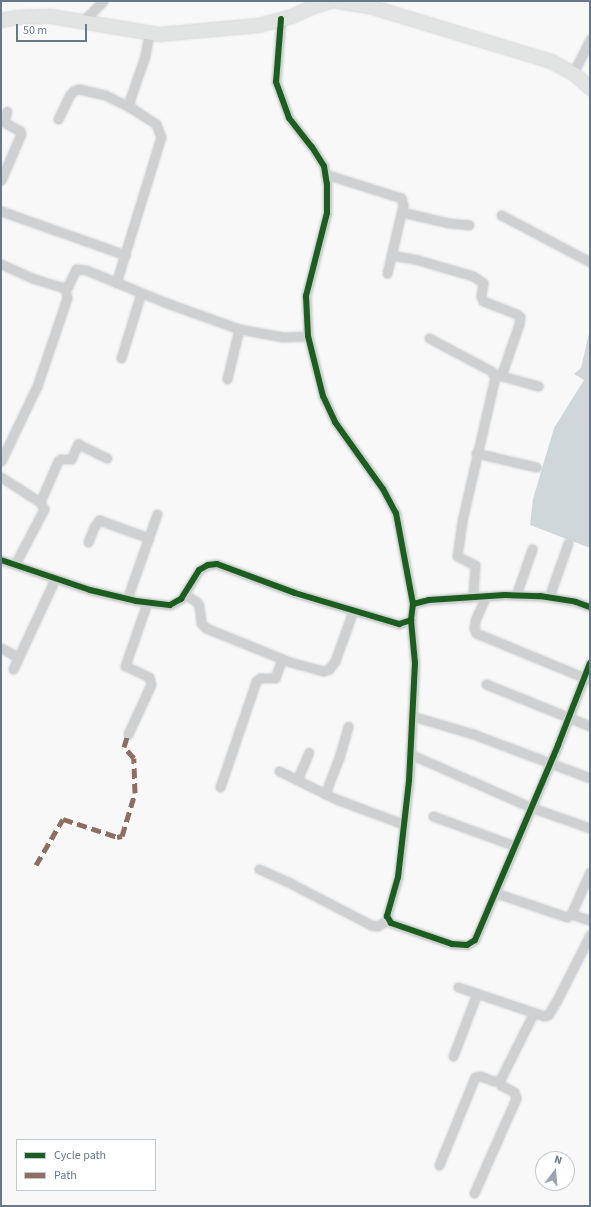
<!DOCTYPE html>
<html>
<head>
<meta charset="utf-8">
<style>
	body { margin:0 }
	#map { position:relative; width:591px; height:1207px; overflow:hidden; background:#f8f8f8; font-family:"Source Sans 3",sans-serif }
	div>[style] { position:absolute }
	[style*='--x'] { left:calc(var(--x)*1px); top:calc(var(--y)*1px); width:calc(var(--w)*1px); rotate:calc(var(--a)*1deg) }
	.water>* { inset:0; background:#cfd7db }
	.roads { filter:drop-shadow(0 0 1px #d5d6d7) drop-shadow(0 0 1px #d5d6d7) }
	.minor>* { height:9px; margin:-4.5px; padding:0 4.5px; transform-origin:4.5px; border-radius:4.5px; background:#ced0d1 }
	.secondary>* { height:13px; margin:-6.5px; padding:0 6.5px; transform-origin:6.5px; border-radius:6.5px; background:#e2e3e3 }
	.quiet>* { height:5px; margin-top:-2.5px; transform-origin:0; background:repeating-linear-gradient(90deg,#8d6e63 0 10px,transparent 0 15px) }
	.cycleway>* { height:6px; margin:-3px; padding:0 3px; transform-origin:3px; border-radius:3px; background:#1b5e20 }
	span { translate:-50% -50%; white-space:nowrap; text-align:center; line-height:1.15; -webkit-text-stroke:4px #fff; paint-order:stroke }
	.frame { position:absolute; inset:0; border:2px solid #677889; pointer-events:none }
	.legend { position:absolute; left:16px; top:1139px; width:140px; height:52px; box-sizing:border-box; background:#fff; border:1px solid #c2c9d0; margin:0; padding:5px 7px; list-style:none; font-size:12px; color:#677889 }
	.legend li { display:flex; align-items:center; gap:8px; height:20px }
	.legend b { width:20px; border:1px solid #c2c9d0 }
	.north { position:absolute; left:535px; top:1151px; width:40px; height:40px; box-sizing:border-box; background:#fff; border:1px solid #c2c9d0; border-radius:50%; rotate:16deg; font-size:11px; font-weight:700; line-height:16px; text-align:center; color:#677889 }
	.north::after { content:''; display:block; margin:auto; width:14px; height:18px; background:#9aa5b0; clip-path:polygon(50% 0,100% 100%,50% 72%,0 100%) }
	.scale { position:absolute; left:16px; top:24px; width:71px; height:18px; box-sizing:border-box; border:2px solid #677889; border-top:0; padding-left:5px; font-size:12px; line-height:14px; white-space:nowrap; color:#677889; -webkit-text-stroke:3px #fff; paint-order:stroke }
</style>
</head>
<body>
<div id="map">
	<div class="water">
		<i style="clip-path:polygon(590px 329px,590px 548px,530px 525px,533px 499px,554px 428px,584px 380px,574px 374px,581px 368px)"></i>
	</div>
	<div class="roads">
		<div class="minor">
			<i style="--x:281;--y:19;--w:63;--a:94.5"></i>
			<i style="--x:276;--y:82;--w:38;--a:70"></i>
			<i style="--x:289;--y:118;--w:37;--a:52"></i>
			<i style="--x:312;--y:147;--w:22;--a:58"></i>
			<i style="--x:324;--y:166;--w:18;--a:81"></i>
			<i style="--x:327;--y:184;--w:29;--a:90"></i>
			<i style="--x:327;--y:213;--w:86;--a:104.2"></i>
			<i style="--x:306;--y:296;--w:40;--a:87.1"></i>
			<i style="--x:308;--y:336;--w:62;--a:76"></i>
			<i style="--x:323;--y:396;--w:29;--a:65"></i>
			<i style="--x:335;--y:422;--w:82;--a:54.4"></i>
			<i style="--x:383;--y:489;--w:27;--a:62"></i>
			<i style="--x:396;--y:513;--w:93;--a:79.4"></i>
			<i style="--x:82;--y:22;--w:30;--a:-45"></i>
			<i style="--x:573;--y:73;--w:38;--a:-63"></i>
			<i style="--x:58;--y:119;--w:25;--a:-64"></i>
			<i style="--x:69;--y:96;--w:6;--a:-51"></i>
			<i style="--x:73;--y:91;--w:6;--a:-18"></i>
			<i style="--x:79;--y:89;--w:27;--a:13"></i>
			<i style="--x:105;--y:95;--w:28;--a:26"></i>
			<i style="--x:325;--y:174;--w:80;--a:17.5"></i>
			<i style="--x:401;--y:198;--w:7;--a:74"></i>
			<i style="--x:403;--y:205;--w:70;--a:103.2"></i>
			<i style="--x:1;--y:180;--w:50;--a:-66.5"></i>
			<i style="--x:21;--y:134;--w:3;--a:-108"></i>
			<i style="--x:20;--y:131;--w:18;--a:-151"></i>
			<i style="--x:4;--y:122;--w:11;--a:-75"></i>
			<i style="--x:1;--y:211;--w:132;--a:19.5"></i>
			<i style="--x:402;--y:212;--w:47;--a:13.4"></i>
			<i style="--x:448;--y:223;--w:21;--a:5"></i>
			<i style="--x:501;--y:215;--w:101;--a:27.8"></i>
			<i style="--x:391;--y:255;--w:27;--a:10"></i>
			<i style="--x:418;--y:260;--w:57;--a:16.2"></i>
			<i style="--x:473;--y:276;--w:12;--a:35"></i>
			<i style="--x:483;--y:283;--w:13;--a:99"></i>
			<i style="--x:481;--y:296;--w:5;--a:68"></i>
			<i style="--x:483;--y:301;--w:36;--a:21"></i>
			<i style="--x:517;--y:314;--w:4;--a:45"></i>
			<i style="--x:520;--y:317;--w:7;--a:98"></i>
			<i style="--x:519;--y:324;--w:55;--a:109.1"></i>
			<i style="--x:1;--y:264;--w:37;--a:24"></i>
			<i style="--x:35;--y:279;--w:30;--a:17"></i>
			<i style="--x:64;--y:288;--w:4;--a:-27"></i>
			<i style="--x:68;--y:286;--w:19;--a:-65"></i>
			<i style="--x:76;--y:269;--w:10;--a:6"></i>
			<i style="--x:86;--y:270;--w:84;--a:22.3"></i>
			<i style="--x:164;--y:302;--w:80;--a:19.8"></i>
			<i style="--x:239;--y:329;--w:45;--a:10.3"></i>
			<i style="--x:283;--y:337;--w:25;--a:-2"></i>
			<i style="--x:116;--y:283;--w:153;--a:-72.9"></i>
			<i style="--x:161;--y:137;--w:14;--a:-111"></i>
			<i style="--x:156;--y:124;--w:31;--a:-147"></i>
			<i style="--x:130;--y:107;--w:8;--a:-90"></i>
			<i style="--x:130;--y:99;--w:46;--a:-70.8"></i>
			<i style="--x:145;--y:56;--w:23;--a:-80"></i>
			<i style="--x:429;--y:338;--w:70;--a:28"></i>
			<i style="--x:491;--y:371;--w:7;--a:56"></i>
			<i style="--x:495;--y:377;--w:148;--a:102.9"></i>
			<i style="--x:462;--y:521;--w:35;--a:98"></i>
			<i style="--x:457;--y:556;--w:20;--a:27"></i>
			<i style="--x:475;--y:565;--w:32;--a:94"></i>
			<i style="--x:121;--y:358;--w:68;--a:-72.9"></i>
			<i style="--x:495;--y:374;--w:45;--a:15.6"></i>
			<i style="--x:227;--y:379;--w:51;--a:-76.5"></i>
			<i style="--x:476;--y:453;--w:62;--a:13.1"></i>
			<i style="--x:1;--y:461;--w:83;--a:-64.4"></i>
			<i style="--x:37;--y:386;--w:93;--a:-71.2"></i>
			<i style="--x:67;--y:298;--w:10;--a:-101"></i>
			<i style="--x:1;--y:477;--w:46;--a:32.7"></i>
			<i style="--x:40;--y:502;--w:8;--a:60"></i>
			<i style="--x:44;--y:509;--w:62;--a:117.8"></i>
			<i style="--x:40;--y:502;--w:45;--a:-66.3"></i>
			<i style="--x:58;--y:461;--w:4;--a:-34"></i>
			<i style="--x:61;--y:459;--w:10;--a:0"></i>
			<i style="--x:71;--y:459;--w:17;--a:-65"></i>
			<i style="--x:78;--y:444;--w:32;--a:26"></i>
			<i style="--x:88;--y:542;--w:16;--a:-68"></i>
			<i style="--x:94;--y:527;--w:9;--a:-54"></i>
			<i style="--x:99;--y:520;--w:53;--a:19.8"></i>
			<i style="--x:1;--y:560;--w:94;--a:18.6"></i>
			<i style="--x:90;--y:590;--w:47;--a:13.4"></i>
			<i style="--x:136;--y:601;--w:34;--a:7"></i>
			<i style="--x:170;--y:605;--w:13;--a:-29"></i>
			<i style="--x:181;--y:599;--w:34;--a:-58"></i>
			<i style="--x:199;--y:570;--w:10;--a:-29"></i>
			<i style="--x:208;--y:565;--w:9;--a:-6"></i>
			<i style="--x:217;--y:564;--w:83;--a:20.4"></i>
			<i style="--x:295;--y:593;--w:109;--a:16.6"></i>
			<i style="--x:399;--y:624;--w:13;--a:-18"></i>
			<i style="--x:411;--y:620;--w:16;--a:-83"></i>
			<i style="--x:413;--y:604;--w:16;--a:-14"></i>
			<i style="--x:429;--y:600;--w:76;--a:-3.8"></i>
			<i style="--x:505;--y:595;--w:35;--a:2"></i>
			<i style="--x:540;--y:596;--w:36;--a:9"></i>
			<i style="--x:576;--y:602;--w:15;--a:20"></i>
			<i style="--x:184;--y:594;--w:15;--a:32"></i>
			<i style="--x:197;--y:602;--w:4;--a:63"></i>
			<i style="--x:199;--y:606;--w:17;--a:83"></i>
			<i style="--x:201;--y:623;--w:7;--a:45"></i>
			<i style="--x:206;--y:628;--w:91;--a:22"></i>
			<i style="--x:290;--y:662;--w:34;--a:15"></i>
			<i style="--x:323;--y:671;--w:6;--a:-18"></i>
			<i style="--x:329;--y:669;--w:10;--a:-53"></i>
			<i style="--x:335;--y:661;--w:53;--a:-70.2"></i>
			<i style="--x:516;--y:595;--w:49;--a:-70.8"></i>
			<i style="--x:486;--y:596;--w:27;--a:114"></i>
			<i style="--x:475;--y:621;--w:7;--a:98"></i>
			<i style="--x:474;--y:628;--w:5;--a:68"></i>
			<i style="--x:476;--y:633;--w:123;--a:22.4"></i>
			<i style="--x:549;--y:597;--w:57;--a:-70.6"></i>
			<i style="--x:127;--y:599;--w:90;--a:-70.6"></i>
			<i style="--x:411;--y:620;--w:43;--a:84.7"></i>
			<i style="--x:415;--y:663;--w:118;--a:92.9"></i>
			<i style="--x:409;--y:781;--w:97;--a:96.5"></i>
			<i style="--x:398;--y:877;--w:41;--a:105.8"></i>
			<i style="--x:387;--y:916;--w:8;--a:60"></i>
			<i style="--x:391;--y:923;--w:65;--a:19"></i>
			<i style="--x:452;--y:944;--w:15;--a:4"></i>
			<i style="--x:467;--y:945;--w:9;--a:-32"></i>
			<i style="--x:475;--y:940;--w:212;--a:-66.9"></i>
			<i style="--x:558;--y:745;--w:88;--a:-68.7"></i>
			<i style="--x:1;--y:648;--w:19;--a:28"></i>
			<i style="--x:13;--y:669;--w:99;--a:-65"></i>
			<i style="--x:486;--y:684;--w:112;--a:22"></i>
			<i style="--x:412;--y:716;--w:64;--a:16.4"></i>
			<i style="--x:473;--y:734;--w:125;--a:20.6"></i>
			<i style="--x:128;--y:734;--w:55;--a:-65.3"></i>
			<i style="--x:151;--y:684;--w:7;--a:-106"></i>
			<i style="--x:149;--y:677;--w:26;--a:-155"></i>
			<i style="--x:125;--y:666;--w:67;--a:-70.8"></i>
			<i style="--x:410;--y:754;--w:131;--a:23.8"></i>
			<i style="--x:530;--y:807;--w:64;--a:19.3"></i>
			<i style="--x:279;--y:771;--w:64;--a:26.2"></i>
			<i style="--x:336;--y:799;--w:72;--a:20.5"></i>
			<i style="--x:297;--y:780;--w:30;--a:-67"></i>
			<i style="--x:220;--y:787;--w:112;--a:-71.2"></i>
			<i style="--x:256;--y:681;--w:5;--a:-37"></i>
			<i style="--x:260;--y:678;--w:15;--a:0"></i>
			<i style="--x:275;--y:678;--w:20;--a:-70"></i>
			<i style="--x:325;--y:794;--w:39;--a:-69"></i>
			<i style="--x:339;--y:758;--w:33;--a:-74"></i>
			<i style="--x:433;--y:816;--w:87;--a:20.1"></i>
			<i style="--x:259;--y:869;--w:36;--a:24"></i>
			<i style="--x:292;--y:884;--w:89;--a:27.4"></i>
			<i style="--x:371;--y:925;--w:6;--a:9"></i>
			<i style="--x:377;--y:926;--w:13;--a:-29"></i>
			<i style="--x:496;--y:893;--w:75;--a:18.7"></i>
			<i style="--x:567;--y:917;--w:5;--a:-37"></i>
			<i style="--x:571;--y:914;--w:46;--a:-65.7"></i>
			<i style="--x:571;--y:914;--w:20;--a:18"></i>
			<i style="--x:458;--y:987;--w:91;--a:18.6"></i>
			<i style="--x:544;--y:1016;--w:4;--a:-14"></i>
			<i style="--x:548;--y:1015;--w:17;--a:-59"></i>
			<i style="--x:557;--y:1000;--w:73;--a:-63.1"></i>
			<i style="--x:453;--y:1056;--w:67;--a:-69.1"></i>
			<i style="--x:439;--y:1165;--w:95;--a:-67.8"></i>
			<i style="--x:475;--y:1077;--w:5;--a:-11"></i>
			<i style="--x:480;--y:1076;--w:15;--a:20"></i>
			<i style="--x:494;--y:1081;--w:6;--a:-9"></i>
			<i style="--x:500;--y:1080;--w:74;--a:-63.4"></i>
			<i style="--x:474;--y:1193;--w:104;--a:-66.1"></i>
			<i style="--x:516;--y:1098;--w:6;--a:-108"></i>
			<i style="--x:514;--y:1092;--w:15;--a:-152"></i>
			<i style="--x:501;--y:1085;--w:5;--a:-101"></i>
		</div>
		<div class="secondary">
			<i style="--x:337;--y:1;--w:32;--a:9"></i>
			<i style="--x:369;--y:6;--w:190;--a:16.8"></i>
			<i style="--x:551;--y:61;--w:25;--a:29"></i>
			<i style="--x:573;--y:73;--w:23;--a:41"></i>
			<i style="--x:1;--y:20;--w:15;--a:-11"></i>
			<i style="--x:16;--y:17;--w:35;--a:-2"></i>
			<i style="--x:51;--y:16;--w:109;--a:9.5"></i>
			<i style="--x:159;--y:34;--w:99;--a:-5.2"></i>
			<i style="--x:258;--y:25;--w:34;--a:-15"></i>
			<i style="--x:291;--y:16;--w:24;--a:-24"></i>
			<i style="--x:313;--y:6;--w:18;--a:-16"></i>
		</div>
	</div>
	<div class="quiet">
		<i style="--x:36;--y:865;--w:53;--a:-59.6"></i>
		<i style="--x:63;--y:819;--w:57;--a:18.4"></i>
		<i style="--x:117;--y:837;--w:5;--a:-11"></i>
		<i style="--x:122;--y:836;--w:45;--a:-73.2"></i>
		<i style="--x:135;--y:793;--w:35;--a:-92"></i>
		<i style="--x:134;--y:758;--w:15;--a:-132"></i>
		<i style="--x:124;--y:747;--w:14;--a:-73"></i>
	</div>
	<div class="cycleway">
		<i style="--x:281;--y:19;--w:63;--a:94.5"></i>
		<i style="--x:276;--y:82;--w:38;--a:70"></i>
		<i style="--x:289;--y:118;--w:37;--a:52"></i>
		<i style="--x:312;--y:147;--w:22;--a:58"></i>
		<i style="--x:324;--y:166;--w:18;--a:81"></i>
		<i style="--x:327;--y:184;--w:29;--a:90"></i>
		<i style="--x:327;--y:213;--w:86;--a:104.2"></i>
		<i style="--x:306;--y:296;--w:40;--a:87.1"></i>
		<i style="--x:308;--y:336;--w:62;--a:76"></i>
		<i style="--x:323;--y:396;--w:29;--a:65"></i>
		<i style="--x:335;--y:422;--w:82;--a:54.4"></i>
		<i style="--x:383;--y:489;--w:27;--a:62"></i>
		<i style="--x:396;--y:513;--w:93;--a:79.4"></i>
		<i style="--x:1;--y:560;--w:94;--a:18.6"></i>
		<i style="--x:90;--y:590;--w:47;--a:13.4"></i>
		<i style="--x:136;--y:601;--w:34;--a:7"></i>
		<i style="--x:170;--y:605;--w:13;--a:-29"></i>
		<i style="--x:181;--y:599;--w:34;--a:-58"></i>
		<i style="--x:199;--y:570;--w:10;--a:-29"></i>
		<i style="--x:208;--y:565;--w:9;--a:-6"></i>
		<i style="--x:217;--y:564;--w:83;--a:20.4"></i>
		<i style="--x:295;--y:593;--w:109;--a:16.6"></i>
		<i style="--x:399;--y:624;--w:13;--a:-18"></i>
		<i style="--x:411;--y:620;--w:16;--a:-83"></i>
		<i style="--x:413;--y:604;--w:16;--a:-14"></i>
		<i style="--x:429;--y:600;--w:76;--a:-3.8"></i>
		<i style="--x:505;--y:595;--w:35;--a:2"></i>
		<i style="--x:540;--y:596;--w:36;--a:9"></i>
		<i style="--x:576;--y:602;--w:15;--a:20"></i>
		<i style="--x:411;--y:620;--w:43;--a:84.7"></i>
		<i style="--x:415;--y:663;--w:118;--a:92.9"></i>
		<i style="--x:409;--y:781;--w:97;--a:96.5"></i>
		<i style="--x:398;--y:877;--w:41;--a:105.8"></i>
		<i style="--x:387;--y:916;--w:8;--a:60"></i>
		<i style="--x:391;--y:923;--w:65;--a:19"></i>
		<i style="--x:452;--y:944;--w:15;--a:4"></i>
		<i style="--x:467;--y:945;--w:9;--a:-32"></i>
		<i style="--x:475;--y:940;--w:212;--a:-66.9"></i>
		<i style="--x:558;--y:745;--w:88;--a:-68.7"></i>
	</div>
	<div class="frame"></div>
	<ul class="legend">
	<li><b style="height:5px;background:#1b5e20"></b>Cycle path</li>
	<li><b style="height:5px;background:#8d6e63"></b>Path</li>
	</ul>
	<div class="north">N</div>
	<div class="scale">50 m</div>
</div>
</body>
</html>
